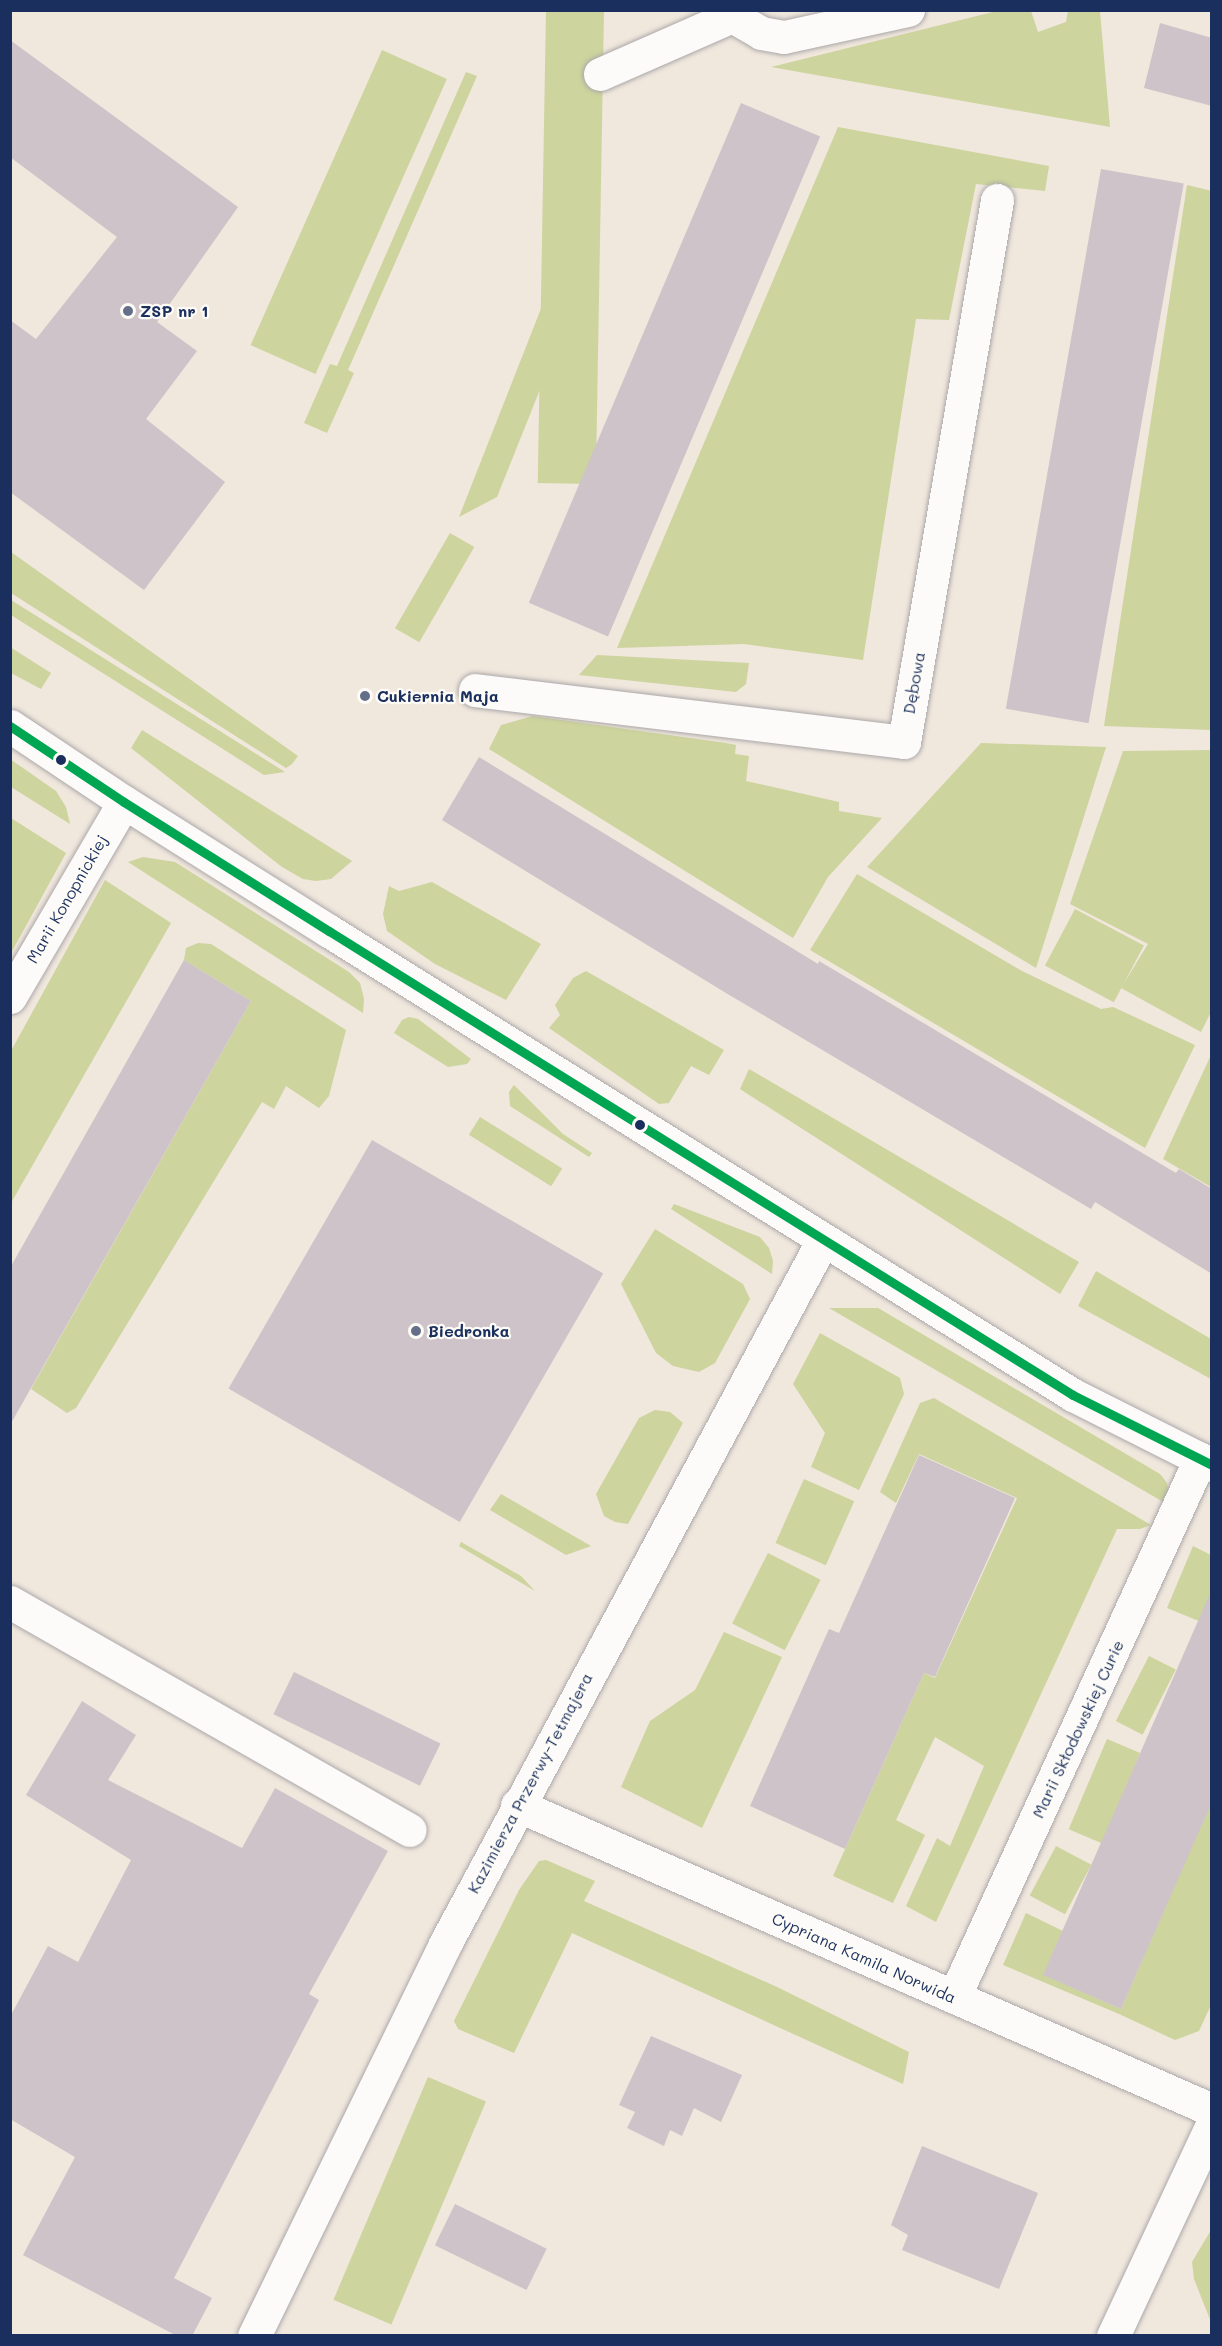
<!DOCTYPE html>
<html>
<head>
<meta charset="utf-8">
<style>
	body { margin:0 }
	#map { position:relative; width:1222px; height:2346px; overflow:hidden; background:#f0e7dd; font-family:Mali,sans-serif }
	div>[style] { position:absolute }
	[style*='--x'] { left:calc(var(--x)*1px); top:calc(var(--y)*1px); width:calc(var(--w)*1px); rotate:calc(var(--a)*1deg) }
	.green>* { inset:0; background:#cdd49d; transform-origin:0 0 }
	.building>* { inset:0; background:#cec3c8; transform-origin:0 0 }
	.roads { filter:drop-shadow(0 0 2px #aba8a9) drop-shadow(0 0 2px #aba8a9) }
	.minor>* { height:33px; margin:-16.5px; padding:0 16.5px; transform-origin:16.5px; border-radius:16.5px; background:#fdfbfa }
	.bus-1>* { height:9px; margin:-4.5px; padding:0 4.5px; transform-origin:4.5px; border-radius:4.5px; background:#00a651 }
	.dots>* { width:16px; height:16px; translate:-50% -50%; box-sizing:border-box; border:3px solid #fdfcf7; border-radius:50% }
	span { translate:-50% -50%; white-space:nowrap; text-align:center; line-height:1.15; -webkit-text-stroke:4.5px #fdfcf7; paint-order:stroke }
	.poi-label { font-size:16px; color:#1b2f5e; font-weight:700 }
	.left { translate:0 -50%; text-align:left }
	.street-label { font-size:16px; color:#1b2f5e }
	.frame { position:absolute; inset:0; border:12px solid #1b2f5e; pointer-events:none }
</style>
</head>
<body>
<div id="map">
	<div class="green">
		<i style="left:546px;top:10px;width:58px;height:473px;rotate:1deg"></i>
		<i style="clip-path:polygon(1001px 10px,1031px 11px,1038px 32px,1066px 22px,1068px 11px,1100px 11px,1110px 127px,771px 67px)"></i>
		<i style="left:382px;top:50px;width:71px;height:323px;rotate:24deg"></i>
		<i style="clip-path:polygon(466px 72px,477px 76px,348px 370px,354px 373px,327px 433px,304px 423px,330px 364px,337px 366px)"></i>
		<i style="clip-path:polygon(838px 127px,1049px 166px,1045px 191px,976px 184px,949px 320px,916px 319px,863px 660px,744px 644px,617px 648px)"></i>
		<i style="clip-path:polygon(1187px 185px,1212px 191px,1211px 730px,1104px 726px)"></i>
		<i style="clip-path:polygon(544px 301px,571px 312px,497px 497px,459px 517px)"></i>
		<i style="left:450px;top:533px;width:28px;height:110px;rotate:30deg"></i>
		<i style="clip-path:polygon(11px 552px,298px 756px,292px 764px,286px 768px,11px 593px)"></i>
		<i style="clip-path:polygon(10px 600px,11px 600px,285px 772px,264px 775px,11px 615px)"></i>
		<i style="clip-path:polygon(10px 647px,51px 673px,41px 689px,11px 673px)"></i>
		<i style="clip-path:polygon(597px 655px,749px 663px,746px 684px,736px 692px,579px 675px)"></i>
		<i style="clip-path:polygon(533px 716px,726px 743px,736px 745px,735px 754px,749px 756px,746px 781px,839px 802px,839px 811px,882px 818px,828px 877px,793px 938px,489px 749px,501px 725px)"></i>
		<i style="clip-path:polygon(142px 730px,352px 861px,331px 879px,316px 881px,303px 879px,282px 867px,131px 748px)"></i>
		<i style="clip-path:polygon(981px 743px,1106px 747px,1036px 968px,867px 867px)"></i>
		<i style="clip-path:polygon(1211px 750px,1212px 1010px,1201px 1032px,1121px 988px,1148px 944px,1070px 904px,1123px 751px)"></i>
		<i style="clip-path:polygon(10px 759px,56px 791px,66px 807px,70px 824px,11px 787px)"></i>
		<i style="clip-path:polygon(11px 818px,66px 853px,11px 953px)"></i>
		<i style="clip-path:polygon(143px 857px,175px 862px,349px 972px,360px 983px,364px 999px,363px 1013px,128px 862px)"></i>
		<i style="clip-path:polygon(857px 874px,1022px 971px,1101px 1009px,1113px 1007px,1195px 1045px,1145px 1148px,810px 950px)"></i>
		<i style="clip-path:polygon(105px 880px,171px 923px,11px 1203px,11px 1051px)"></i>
		<i style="clip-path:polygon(432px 882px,541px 944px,506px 1000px,435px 964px,387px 931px,383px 914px,389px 886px,399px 891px)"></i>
		<i style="left:1075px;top:909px;width:78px;height:64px;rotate:28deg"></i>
		<i style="clip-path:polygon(198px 943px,211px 944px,346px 1030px,329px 1096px,319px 1108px,286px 1086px,274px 1109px,262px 1102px,76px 1408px,67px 1413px,31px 1389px,251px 1001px,184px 960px,186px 948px)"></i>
		<i style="clip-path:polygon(586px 971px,724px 1050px,709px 1075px,691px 1066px,669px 1103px,659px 1104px,549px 1028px,560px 1015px,555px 1005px,573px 978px)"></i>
		<i style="clip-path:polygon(409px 1017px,418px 1019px,471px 1059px,467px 1064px,448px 1067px,394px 1033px,402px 1020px)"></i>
		<i style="clip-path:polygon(1211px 1055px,1211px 1187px,1163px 1159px)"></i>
		<i style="clip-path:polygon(749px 1069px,1079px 1262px,1060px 1294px,740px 1089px)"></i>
		<i style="clip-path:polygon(514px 1085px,563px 1134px,592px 1153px,589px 1157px,510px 1106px,509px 1092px)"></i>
		<i style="left:480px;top:1117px;width:97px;height:21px;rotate:32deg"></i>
		<i style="clip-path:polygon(674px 1204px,760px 1237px,769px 1248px,773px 1261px,772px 1274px,671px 1209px)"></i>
		<i style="clip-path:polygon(655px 1229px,743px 1284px,750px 1299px,715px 1363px,699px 1372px,673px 1366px,656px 1353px,621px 1284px)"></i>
		<i style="clip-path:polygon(1096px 1271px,1211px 1339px,1211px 1379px,1078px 1306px)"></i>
		<i style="clip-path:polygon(829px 1308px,878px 1308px,1160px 1474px,1167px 1483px,1169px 1494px,1165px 1503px)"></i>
		<i style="clip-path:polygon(820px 1333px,900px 1378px,904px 1394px,859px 1490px,811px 1467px,825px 1433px,793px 1384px)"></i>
		<i style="clip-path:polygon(934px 1398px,1151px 1525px,1140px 1529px,1117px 1529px,936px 1922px,906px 1906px,937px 1838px,950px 1846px,984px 1766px,935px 1737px,896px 1820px,925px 1835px,893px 1903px,833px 1876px,924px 1673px,935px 1678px,1017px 1498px,919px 1454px,896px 1503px,880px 1492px,920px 1403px)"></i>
		<i style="clip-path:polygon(655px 1410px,670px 1412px,683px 1423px,628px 1524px,615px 1522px,604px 1516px,596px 1494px,639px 1418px)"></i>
		<i style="left:804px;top:1479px;width:55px;height:70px;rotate:24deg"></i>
		<i style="clip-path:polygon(501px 1494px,591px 1546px,566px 1555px,490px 1510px)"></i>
		<i style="clip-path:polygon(461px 1542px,521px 1576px,535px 1591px,459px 1546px)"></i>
		<i style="clip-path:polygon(1193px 1546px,1211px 1555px,1211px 1626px,1167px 1608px)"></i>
		<i style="left:768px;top:1553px;width:59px;height:79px;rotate:27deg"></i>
		<i style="clip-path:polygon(724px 1632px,782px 1657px,702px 1828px,621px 1787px,650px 1721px,695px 1690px)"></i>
		<i style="left:1149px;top:1656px;width:30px;height:73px;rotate:27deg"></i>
		<i style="left:1107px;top:1739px;width:36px;height:98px;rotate:23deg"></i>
		<i style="clip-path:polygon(1211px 1802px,1211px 2005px,1199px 2031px,1175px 2040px,1119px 2014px,1003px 1965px,1026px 1913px,1063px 1931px,1044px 1975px,1121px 2009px)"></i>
		<i style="left:1056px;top:1846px;width:40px;height:56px;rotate:28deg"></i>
		<i style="clip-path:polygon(546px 1860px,595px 1881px,584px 1901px,777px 1987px,909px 2052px,903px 2084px,572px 1933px,514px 2053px,458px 2029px,454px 2021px,519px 1890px,539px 1861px)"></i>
		<i style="left:428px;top:2077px;width:63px;height:242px;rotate:23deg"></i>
		<i style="clip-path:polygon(1211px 2230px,1211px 2322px,1194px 2279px,1192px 2262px)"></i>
	</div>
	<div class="building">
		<i style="clip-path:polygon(1160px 23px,1212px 38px,1212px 106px,1144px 88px)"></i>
		<i style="clip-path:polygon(10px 40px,238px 207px,157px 322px,197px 351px,146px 419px,225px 482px,144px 590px,10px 492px,10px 320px,36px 339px,117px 237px,10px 157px)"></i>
		<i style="left:741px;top:103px;width:86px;height:543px;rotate:23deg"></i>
		<i style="left:1101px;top:169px;width:84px;height:548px;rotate:10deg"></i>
		<i style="clip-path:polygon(479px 757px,818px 964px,819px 961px,1176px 1173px,1179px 1169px,1212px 1189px,1212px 1274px,1095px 1202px,1091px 1209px,726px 993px,442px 820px)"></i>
		<i style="clip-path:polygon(184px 960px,251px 1001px,10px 1425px,10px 1268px)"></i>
		<i style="left:372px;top:1140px;width:267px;height:287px;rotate:30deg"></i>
		<i style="clip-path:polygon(919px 1455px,1015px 1498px,935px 1677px,924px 1673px,845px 1849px,750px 1806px,829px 1629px,839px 1633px)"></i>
		<i style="clip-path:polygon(1212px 1589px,1212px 1802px,1121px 2009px,1043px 1975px)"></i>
		<i style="left:294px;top:1672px;width:163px;height:47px;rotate:26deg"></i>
		<i style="clip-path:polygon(82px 1701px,136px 1735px,108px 1780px,242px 1848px,275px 1788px,388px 1851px,309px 1994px,319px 2000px,174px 2278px,212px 2298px,192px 2336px,177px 2336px,23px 2255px,75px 2157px,10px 2119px,10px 2017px,48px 1946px,78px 1962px,131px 1860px,26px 1795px)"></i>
		<i style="clip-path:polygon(651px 2036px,742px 2075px,721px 2122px,694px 2108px,682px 2136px,670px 2130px,664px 2146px,627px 2128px,635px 2112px,619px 2105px)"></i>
		<i style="clip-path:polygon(922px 2146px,1038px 2193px,999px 2289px,902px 2250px,908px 2235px,891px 2225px)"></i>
		<i style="left:455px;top:2204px;width:102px;height:46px;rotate:26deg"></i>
	</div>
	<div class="roads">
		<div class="minor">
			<i style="--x:732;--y:16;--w:34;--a:30"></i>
			<i style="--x:761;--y:33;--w:23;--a:10"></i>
			<i style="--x:784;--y:37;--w:127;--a:-12.3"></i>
			<i style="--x:600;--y:74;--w:144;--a:-23.7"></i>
			<i style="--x:475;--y:690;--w:432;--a:6.9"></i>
			<i style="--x:904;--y:742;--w:550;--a:-80.26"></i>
			<i style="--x:10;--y:726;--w:137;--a:33.7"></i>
			<i style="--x:124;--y:802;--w:242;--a:32.2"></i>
			<i style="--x:329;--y:931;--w:877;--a:31.95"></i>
			<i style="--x:1073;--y:1395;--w:156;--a:26.7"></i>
			<i style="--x:10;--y:997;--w:226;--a:-59.7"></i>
			<i style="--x:10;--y:1602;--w:460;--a:29.7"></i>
			<i style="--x:517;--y:1805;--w:759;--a:23.69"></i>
			<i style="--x:954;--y:1997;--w:592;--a:-65.43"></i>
			<i style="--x:254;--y:2336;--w:436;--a:-64"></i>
			<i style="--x:445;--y:1944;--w:799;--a:-61.77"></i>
			<i style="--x:1113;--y:2336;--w:233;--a:-64.9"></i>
		</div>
	</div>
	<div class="bus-1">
		<i style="--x:10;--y:726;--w:137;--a:33.7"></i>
		<i style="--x:124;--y:802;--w:242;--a:32.2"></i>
		<i style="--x:329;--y:931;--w:877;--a:31.95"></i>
		<i style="--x:1073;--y:1395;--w:156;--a:26.7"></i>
	</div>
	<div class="dots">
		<i style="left:128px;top:311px;background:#666f8a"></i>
		<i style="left:365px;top:696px;background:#666f8a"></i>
		<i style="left:61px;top:760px;background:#1b2f5e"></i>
		<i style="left:640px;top:1125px;background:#1b2f5e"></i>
		<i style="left:416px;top:1331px;background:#666f8a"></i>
	</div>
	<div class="poi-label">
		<span class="left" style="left:140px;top:311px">ZSP nr 1</span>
		<span class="left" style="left:377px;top:696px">Cukiernia Maja</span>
		<span class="left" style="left:428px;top:1331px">Biedronka</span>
	</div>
	<div class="street-label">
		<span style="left:914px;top:683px;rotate:-80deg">Dębowa</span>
		<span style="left:67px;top:899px;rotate:-60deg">Marii Konopnickiej</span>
		<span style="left:1078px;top:1729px;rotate:-65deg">Marii Skłodowskiej Curie</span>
		<span style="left:530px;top:1783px;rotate:-62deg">Kazimierza Przerwy-Tetmajera</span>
		<span style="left:864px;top:1958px;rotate:24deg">Cypriana Kamila Norwida</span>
	</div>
	<div class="frame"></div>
</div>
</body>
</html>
